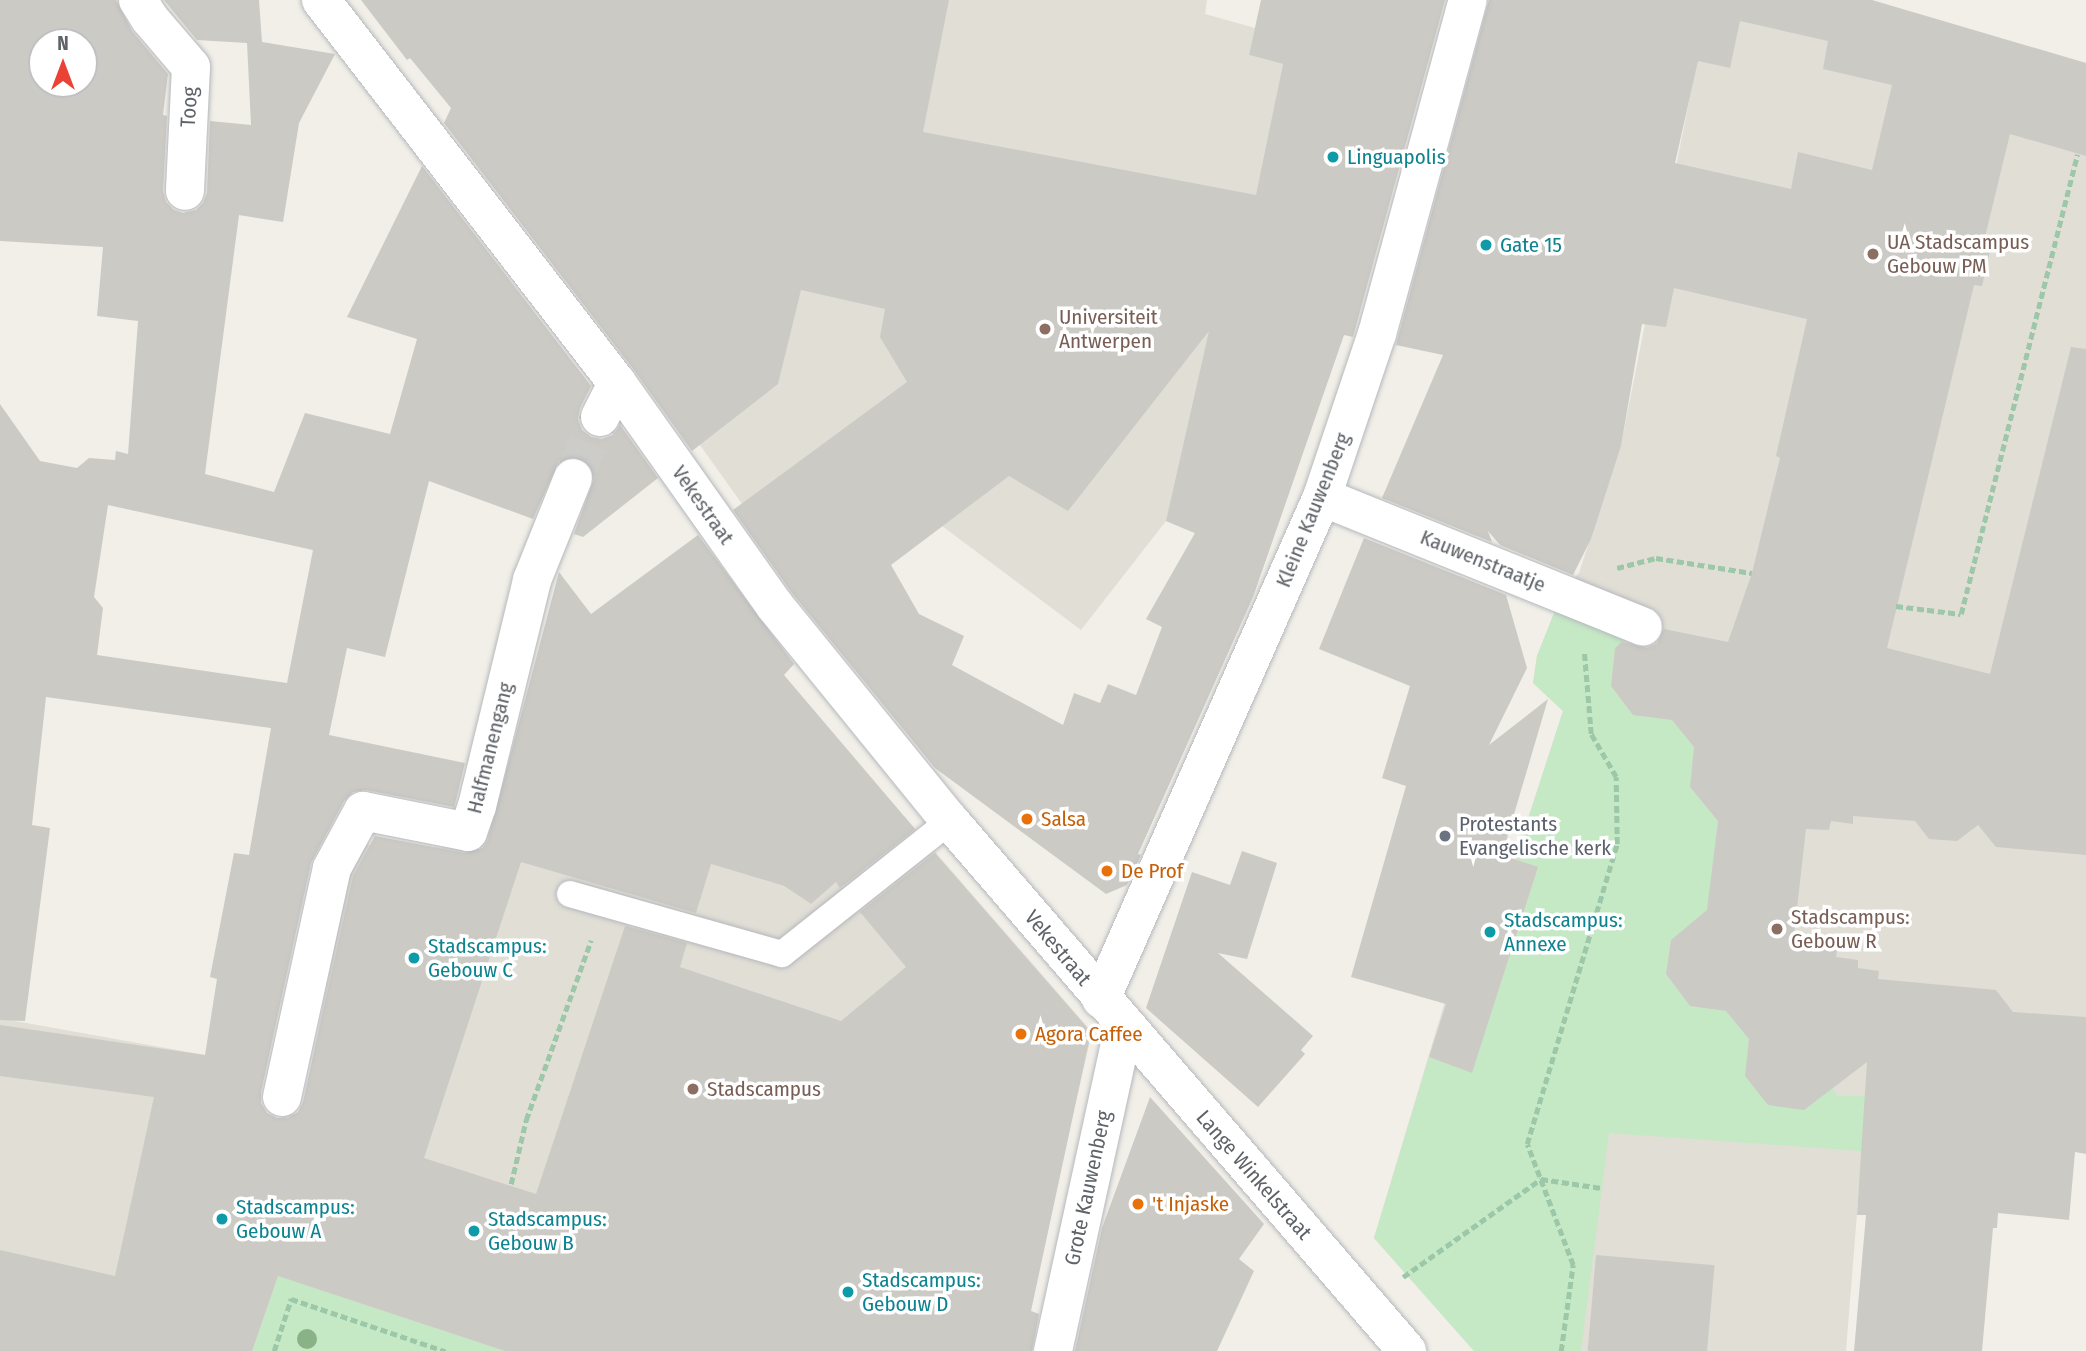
<!DOCTYPE html>
<html>
<head>
<meta charset="utf-8">
<style>
	body { margin:0 }
	#map { position:relative; width:2086px; height:1351px; overflow:hidden; background:#f1efe8; font-family:"Fira Sans Condensed",sans-serif }
	div>[style] { position:absolute }
	[style*='--x'] { left:calc(var(--x)*1px); top:calc(var(--y)*1px); width:calc(var(--w)*1px); rotate:calc(var(--a)*1deg) }
	.education>* { inset:0; background:#e1ded6 }
	.green>* { inset:0; background:#c5e8c5 }
	.building>* { inset:0; background:#cccac5; transform-origin:0 0 }
	.street-tunnel>* { height:38px; margin-top:-19px; transform-origin:0; background:repeating-linear-gradient(90deg,#ccccc8 0 38px,transparent 0 57px) }
	.path>* { height:4.5px; margin-top:-2.25px; transform-origin:0; background:repeating-linear-gradient(90deg,#9cc7a9 0 7px,transparent 0 10.5px) }
	.roads { filter:drop-shadow(0 0 2px #b5b8bc) drop-shadow(0 0 2px #b5b8bc) }
	.lane>* { height:26px; margin:-13px; padding:0 13px; transform-origin:13px; border-radius:13px; background:#fff }
	.street>* { height:38px; margin:-19px; padding:0 19px; transform-origin:19px; border-radius:19px; background:#fff }
	.trees>* { width:20px; height:20px; margin:-10px; border-radius:50%; background:#89b387 }
	.dots>* { width:19px; height:19px; translate:-50% -50%; box-sizing:border-box; border:4px solid #fff; border-radius:50% }
	span { translate:-50% -50%; white-space:nowrap; text-align:center; line-height:1.15; -webkit-text-stroke:7px #fff; paint-order:stroke }
	.street-label { font-size:21px; color:#5f6368 }
	.culture-label { font-size:21px; color:#0d838f }
	.left { translate:0 -50%; text-align:left }
	.education-label { font-size:21px; color:#785e54 }
	.food-label { font-size:21px; color:#c56008 }
	.worship-label { font-size:21px; color:#5b616d }
	.north { position:absolute; left:28px; top:28px; width:70px; height:70px; box-sizing:border-box; background:#fff; border:2px solid #bfc1c3; border-radius:50%; rotate:0deg; font-size:19px; font-weight:700; line-height:28px; text-align:center; color:#5f6368 }
	.north::after { content:''; display:block; margin:auto; width:24px; height:32px; background:#ea4335; clip-path:polygon(50% 0,100% 100%,50% 72%,0 100%) }
</style>
</head>
<body>
<div id="map">
	<div class="education">
		<i style="clip-path:polygon(846px 0,1207px 0,1205px 14px,1255px 28px,1249px 55px,1283px 64px,1276px 99px,1380px 229px,1265px 563px,1166px 521px,1081px 630px,942px 526px,907px 383px,742px 504px,678px 414px)"></i>
		<i style="clip-path:polygon(1709px 0,2086px 63px,2086px 1092px,1862px 1151px,1846px 1351px,1474px 1351px,1374px 1238px,1490px 851px,1515px 859px,1563px 711px,1533px 683px,1537px 656px,1562px 593px,1579px 573px,1621px 445px)"></i>
		<i style="clip-path:polygon(493px 798px,784px 886px,811px 904px,904px 816px,1092px 1032px,1031px 1296px,1022px 1351px,0 1351px,0 951px,18px 954px,15px 1021px,205px 1055px,253px 1125px,278px 1131px,282px 1115px,302px 1113px,354px 844px,480px 849px)"></i>
	</div>
	<div class="green">
		<i style="clip-path:polygon(1562px 593px,1643px 627px,1615px 648px,1611px 686px,1633px 715px,1672px 720px,1694px 747px,1690px 787px,1713px 815px,1718px 816px,1707px 917px,1698px 918px,1671px 940px,1666px 974px,1690px 1006px,1726px 1011px,1749px 1039px,1745px 1076px,1768px 1105px,1832px 1088px,1838px 1096px,1866px 1096px,1862px 1151px,1609px 1133px,1581px 1351px,1474px 1351px,1374px 1238px,1429px 1057px,1472px 1073px,1538px 867px,1515px 859px,1563px 711px,1533px 683px,1537px 656px)"></i>
		<i style="clip-path:polygon(278px 1276px,505px 1351px,252px 1351px)"></i>
	</div>
	<div class="building">
		<i style="clip-path:polygon(evenodd,0 0,116px 0,132px 31px,168px 74px,163px 115px,167px 116px,163px 191px,166px 202px,174px 210px,183px 213px,196px 210px,203px 203px,207px 193px,210px 121px,251px 125px,247px 43px,197px 40px,164px 0,259px 0,262px 42px,335px 54px,299px 123px,283px 222px,239px 215px,205px 474px,274px 492px,305px 413px,390px 434px,417px 339px,347px 317px,422px 166px,591px 386px,580px 408px,578px 419px,582px 430px,591px 437px,602px 439px,613px 435px,620px 425px,658px 478px,583px 537px,574px 534px,595px 476px,590px 464px,580px 458px,569px 457px,559px 461px,533px 519px,429px 481px,385px 657px,347px 648px,329px 735px,465px 763px,456px 800px,454px 807px,366px 790px,353px 792px,344px 801px,311px 863px,261px 1092px,261px 1103px,267px 1113px,277px 1118px,288px 1118px,298px 1112px,303px 1102px,353px 876px,375px 836px,464px 853px,483px 848px,488px 840px,559px 572px,591px 614px,698px 535px,794px 664px,784px 675px,915px 829px,840px 888px,836px 882px,811px 904px,784px 886px,711px 864px,696px 913px,521px 862px,424px 1158px,536px 1194px,625px 926px,687px 943px,680px 967px,841px 1021px,906px 967px,860px 912px,935px 853px,1091px 1032px,1031px 1311px,1039px 1314px,1032px 1351px,505px 1351px,278px 1276px,252px 1351px,0 1351px,0 1250px,115px 1276px,154px 1097px,0 1076px,0 1025px,205px 1055px,217px 979px,210px 977px,234px 853px,249px 855px,271px 728px,46px 697px,32px 825px,50px 828px,25px 1021px,0 1020px,0 404px,40px 461px,77px 468px,89px 458px,115px 460px,116px 451px,128px 454px,138px 321px,97px 316px,103px 247px,0 241px,0 0,42px 42px,84px 42px,84px 84px,42px 84px,42px 42px,0 0,108px 505px,313px 550px,287px 683px,97px 655px,103px 608px,94px 597px,108px 505px)"></i>
		<i style="clip-path:polygon(evenodd,361px 0,949px 0,923px 132px,1256px 195px,1283px 64px,1249px 55px,1261px 0,1445px 0,1353px 337px,1344px 335px,1253px 597px,1138px 854px,1141px 855px,1127px 885px,1106px 894px,935px 768px,792px 593px,733px 510px,907px 382px,880px 337px,885px 309px,801px 290px,778px 384px,692px 451px,634px 370px,444px 123px,451px 108px,410px 58px,407px 60px,361px 0,1209px 331px,1166px 521px,1195px 533px,1146px 619px,1162px 627px,1136px 695px,1108px 684px,1100px 703px,1074px 693px,1063px 725px,952px 665px,964px 636px,919px 614px,891px 565px,1009px 476px,1068px 511px,1209px 331px)"></i>
		<i style="clip-path:polygon(evenodd,1489px 0,1872px 0,2086px 63px,2086px 156px,2010px 134px,1985px 237px,1993px 238px,1982px 286px,1974px 285px,1887px 648px,1990px 674px,2071px 347px,2086px 349px,2086px 855px,1996px 847px,1978px 825px,1957px 841px,1929px 839px,1915px 821px,1853px 816px,1853px 824px,1831px 821px,1829px 830px,1806px 829px,1794px 935px,1816px 938px,1816px 947px,1837px 949px,1836px 957px,1858px 960px,1858px 968px,1879px 971px,1878px 979px,1996px 990px,2013px 1012px,2086px 1017px,2086px 1154px,2075px 1152px,2069px 1220px,1998px 1213px,1997px 1228px,1993px 1228px,1982px 1351px,1854px 1351px,1866px 1215px,1857px 1215px,1867px 1062px,1804px 1110px,1768px 1105px,1745px 1076px,1749px 1039px,1726px 1011px,1690px 1006px,1666px 974px,1671px 940px,1707px 910px,1718px 821px,1690px 787px,1694px 747px,1672px 720px,1633px 715px,1611px 686px,1615px 648px,1622px 642px,1647px 648px,1657px 644px,1664px 629px,1728px 642px,1752px 573px,1780px 458px,1776px 456px,1807px 319px,1674px 288px,1666px 327px,1642px 324px,1621px 446px,1591px 539px,1573px 575px,1500px 545px,1488px 531px,1492px 542px,1382px 498px,1443px 355px,1396px 345px,1489px 0,1740px 21px,1828px 41px,1823px 69px,1892px 85px,1872px 170px,1798px 152px,1791px 189px,1675px 163px,1698px 61px,1730px 68px,1740px 21px)"></i>
		<i style="clip-path:polygon(1364px 538px,1506px 595px,1527px 668px,1489px 745px,1548px 699px,1502px 855px,1538px 867px,1472px 1073px,1429px 1057px,1446px 1004px,1351px 977px,1406px 786px,1382px 778px,1410px 686px,1319px 649px)"></i>
		<i style="clip-path:polygon(1242px 851px,1277px 863px,1247px 959px,1218px 953px,1313px 1036px,1301px 1050px,1305px 1054px,1258px 1107px,1146px 1008px,1192px 872px,1230px 885px)"></i>
		<i style="clip-path:polygon(1150px 1097px,1264px 1224px,1239px 1259px,1254px 1271px,1217px 1351px,1075px 1351px,1102px 1228px)"></i>
		<i style="left:1596px;top:1255px;width:119px;height:96px;rotate:5deg"></i>
	</div>
	<div class="street-tunnel">
		<i style="--x:573;--y:478;--w:67;--a:-66.1"></i>
	</div>
	<div class="path">
		<i style="--x:1617;--y:568;--w:40;--a:-14.4"></i>
		<i style="--x:1656;--y:558;--w:97;--a:8.9"></i>
		<i style="--x:1896;--y:606;--w:65;--a:7"></i>
		<i style="--x:1961;--y:614;--w:474;--a:-75.8"></i>
		<i style="--x:511;--y:1184;--w:66;--a:-76.8"></i>
		<i style="--x:526;--y:1120;--w:191;--a:-70.1"></i>
		<i style="--x:1403;--y:1277;--w:169;--a:-35.4"></i>
		<i style="--x:1541;--y:1179;--w:61;--a:8.5"></i>
		<i style="--x:274;--y:1351;--w:55;--a:-71.9"></i>
		<i style="--x:291;--y:1299;--w:163;--a:18.7"></i>
		<i style="--x:1561;--y:1351;--w:87;--a:-82.1"></i>
		<i style="--x:1573;--y:1265;--w:129;--a:-110.8"></i>
		<i style="--x:1527;--y:1144;--w:313;--a:-73.3"></i>
		<i style="--x:1617;--y:844;--w:67;--a:-90.9"></i>
		<i style="--x:1616;--y:777;--w:50;--a:-120.2"></i>
		<i style="--x:1591;--y:734;--w:83;--a:-94.8"></i>
	</div>
	<div class="roads">
		<div class="lane">
			<i style="--x:570;--y:894;--w:220;--a:15.8"></i>
			<i style="--x:782;--y:954;--w:214;--a:-38.4"></i>
		</div>
		<div class="street">
			<i style="--x:138;--y:0;--w:22;--a:58"></i>
			<i style="--x:150;--y:19;--w:63;--a:49.5"></i>
			<i style="--x:191;--y:67;--w:124;--a:92.8"></i>
			<i style="--x:321;--y:0;--w:484;--a:52.3"></i>
			<i style="--x:617;--y:383;--w:273;--a:54.7"></i>
			<i style="--x:775;--y:606;--w:277;--a:50.9"></i>
			<i style="--x:950;--y:821;--w:700;--a:49.23"></i>
			<i style="--x:600;--y:417;--w:38;--a:-63"></i>
			<i style="--x:1322;--y:497;--w:346;--a:22"></i>
			<i style="--x:1101;--y:999;--w:548;--a:-66.24"></i>
			<i style="--x:1322;--y:497;--w:172;--a:-71.4"></i>
			<i style="--x:1377;--y:334;--w:346;--a:-74.8"></i>
			<i style="--x:282;--y:1097;--w:234;--a:-77.7"></i>
			<i style="--x:332;--y:868;--w:65;--a:-61.5"></i>
			<i style="--x:363;--y:811;--w:107;--a:11.3"></i>
			<i style="--x:468;--y:832;--w:28;--a:-71"></i>
			<i style="--x:477;--y:806;--w:233;--a:-76.3"></i>
			<i style="--x:532;--y:580;--w:110;--a:-68.1"></i>
			<i style="--x:1053;--y:1351;--w:334;--a:-77.7"></i>
		</div>
	</div>
	<div class="trees">
		<i style="left:307px;top:1339px"></i>
	</div>
	<div class="dots">
		<i style="left:1333px;top:157px;background:#0f9aa8"></i>
		<i style="left:1486px;top:245px;background:#0f9aa8"></i>
		<i style="left:1873px;top:254px;background:#8d6e63"></i>
		<i style="left:1045px;top:329px;background:#8d6e63"></i>
		<i style="left:1027px;top:819px;background:#e8710a"></i>
		<i style="left:1445px;top:836px;background:#6b7280"></i>
		<i style="left:1107px;top:871px;background:#e8710a"></i>
		<i style="left:1777px;top:929px;background:#8d6e63"></i>
		<i style="left:1490px;top:932px;background:#0f9aa8"></i>
		<i style="left:414px;top:958px;background:#0f9aa8"></i>
		<i style="left:1021px;top:1034px;background:#e8710a"></i>
		<i style="left:693px;top:1089px;background:#8d6e63"></i>
		<i style="left:1138px;top:1204px;background:#e8710a"></i>
		<i style="left:222px;top:1219px;background:#0f9aa8"></i>
		<i style="left:474px;top:1231px;background:#0f9aa8"></i>
		<i style="left:848px;top:1292px;background:#0f9aa8"></i>
	</div>
	<div class="street-label">
		<span style="left:189px;top:107px;rotate:-87deg">Toog</span>
		<span style="left:703px;top:505px;rotate:55deg">Vekestraat</span>
		<span style="left:1313px;top:510px;rotate:-68deg">Kleine Kauwenberg</span>
		<span style="left:1483px;top:561px;rotate:22deg">Kauwenstraatje</span>
		<span style="left:490px;top:748px;rotate:-76deg">Halfmanengang</span>
		<span style="left:1058px;top:948px;rotate:50deg">Vekestraat</span>
		<span style="left:1254px;top:1175px;rotate:49deg">Lange Winkelstraat</span>
		<span style="left:1088px;top:1188px;rotate:-78deg">Grote Kauwenberg</span>
	</div>
	<div class="culture-label">
		<span class="left" style="left:1347px;top:157px">Linguapolis</span>
		<span class="left" style="left:1500px;top:245px">Gate 15</span>
		<span class="left" style="left:1504px;top:932px">Stadscampus:<br>Annexe</span>
		<span class="left" style="left:428px;top:958px">Stadscampus:<br>Gebouw C</span>
		<span class="left" style="left:236px;top:1219px">Stadscampus:<br>Gebouw A</span>
		<span class="left" style="left:488px;top:1231px">Stadscampus:<br>Gebouw B</span>
		<span class="left" style="left:862px;top:1292px">Stadscampus:<br>Gebouw D</span>
	</div>
	<div class="education-label">
		<span class="left" style="left:1887px;top:254px">UA Stadscampus<br>Gebouw PM</span>
		<span class="left" style="left:1059px;top:329px">Universiteit<br>Antwerpen</span>
		<span class="left" style="left:1791px;top:929px">Stadscampus:<br>Gebouw R</span>
		<span class="left" style="left:707px;top:1089px">Stadscampus</span>
	</div>
	<div class="food-label">
		<span class="left" style="left:1041px;top:819px">Salsa</span>
		<span class="left" style="left:1121px;top:871px">De Prof</span>
		<span class="left" style="left:1035px;top:1034px">Agora Caffee</span>
		<span class="left" style="left:1152px;top:1204px">'t Injaske</span>
	</div>
	<div class="worship-label">
		<span class="left" style="left:1459px;top:836px">Protestants<br>Evangelische kerk</span>
	</div>
	<div class="north">N</div>
</div>
</body>
</html>
